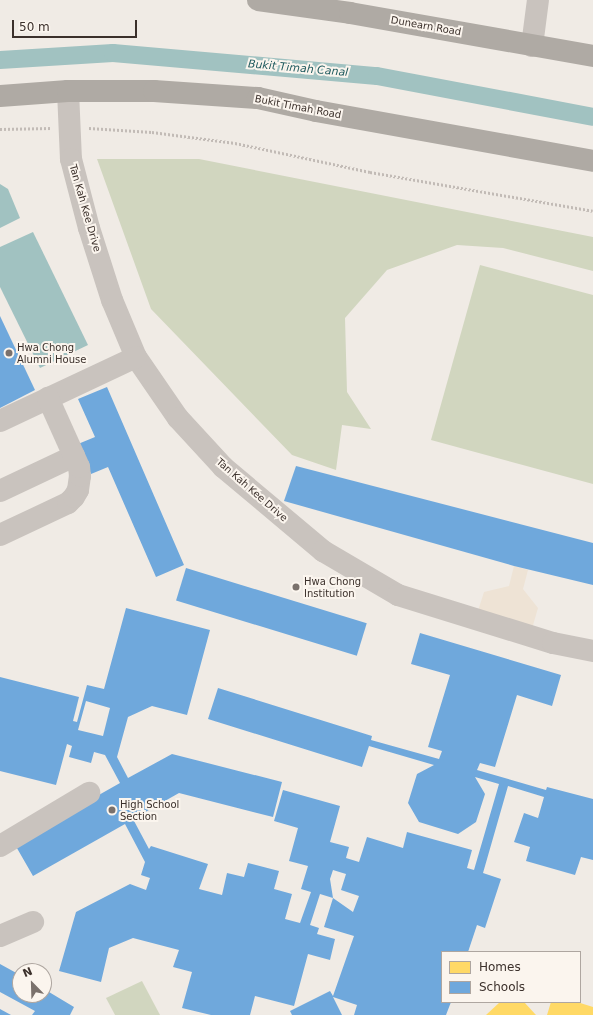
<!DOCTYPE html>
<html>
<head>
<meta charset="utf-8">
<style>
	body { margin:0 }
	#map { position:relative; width:593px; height:1015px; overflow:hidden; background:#f0ebe5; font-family:"DejaVu Sans",sans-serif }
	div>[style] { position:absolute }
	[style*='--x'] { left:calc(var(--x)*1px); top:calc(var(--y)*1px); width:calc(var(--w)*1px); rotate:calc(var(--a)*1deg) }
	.green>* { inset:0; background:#d1d6bf }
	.plaza>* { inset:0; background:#eee3d5 }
	.water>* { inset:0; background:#a1c2c1 }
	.homes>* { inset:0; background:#ffd966 }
	.schools>* { inset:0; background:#6fa8dc; transform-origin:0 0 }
	.canal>* { height:18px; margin:-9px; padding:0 9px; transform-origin:9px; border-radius:9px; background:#a1c2c1 }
	.path>* { height:2.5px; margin-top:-1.25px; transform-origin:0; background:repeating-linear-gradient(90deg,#c2bbb6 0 2px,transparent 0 4px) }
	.minor>* { height:22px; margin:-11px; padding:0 11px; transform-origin:11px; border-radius:11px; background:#c9c3be }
	.highway>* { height:22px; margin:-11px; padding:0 11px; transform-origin:11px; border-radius:11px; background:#afaaa4 }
	.dots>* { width:11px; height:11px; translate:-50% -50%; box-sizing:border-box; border:2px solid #fbf5ee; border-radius:50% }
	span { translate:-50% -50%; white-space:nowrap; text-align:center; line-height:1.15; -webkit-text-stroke:4px #fbf5ee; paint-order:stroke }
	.street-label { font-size:10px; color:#3b302b }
	.poi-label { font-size:10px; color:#3b302b }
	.left { translate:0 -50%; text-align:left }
	.water-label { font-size:11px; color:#1f5a5e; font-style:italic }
	.legend { position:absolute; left:441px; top:951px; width:140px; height:52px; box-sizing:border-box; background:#fbf5ee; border:1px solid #aea6a0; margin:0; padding:5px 7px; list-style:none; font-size:12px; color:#3b302b }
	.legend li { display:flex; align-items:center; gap:8px; height:20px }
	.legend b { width:20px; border:1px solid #aea6a0 }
	.north { position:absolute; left:12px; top:963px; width:40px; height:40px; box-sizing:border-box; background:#fbf5ee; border:1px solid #aea6a0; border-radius:50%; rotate:337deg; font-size:11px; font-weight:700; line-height:16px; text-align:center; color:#3b302b }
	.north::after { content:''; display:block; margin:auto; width:14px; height:18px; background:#7a716c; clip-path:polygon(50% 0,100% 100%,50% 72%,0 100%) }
	.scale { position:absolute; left:12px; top:20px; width:125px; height:18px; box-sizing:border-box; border:2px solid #3b302b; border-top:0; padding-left:5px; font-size:12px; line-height:14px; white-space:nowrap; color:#3b302b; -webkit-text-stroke:3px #fbf5ee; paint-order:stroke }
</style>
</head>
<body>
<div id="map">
	<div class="green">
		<i style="clip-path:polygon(97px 159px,199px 159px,593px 237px,593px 271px,503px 248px,457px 245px,387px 270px,345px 318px,347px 392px,371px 429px,342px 425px,336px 470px,292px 455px,151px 309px)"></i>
		<i style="clip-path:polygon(480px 265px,593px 295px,593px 484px,431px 440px)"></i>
		<i style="clip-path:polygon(142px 981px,160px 1015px,115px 1015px,106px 998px)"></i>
	</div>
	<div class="plaza">
		<i style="clip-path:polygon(514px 566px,528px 570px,523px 589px,538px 608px,531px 632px,476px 617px,484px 592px,509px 586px)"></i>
	</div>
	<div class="water">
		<i style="clip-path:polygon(0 184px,8px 189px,20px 218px,0 228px)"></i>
		<i style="clip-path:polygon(33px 232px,88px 345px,40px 368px,0 287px,0 247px)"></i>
	</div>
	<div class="homes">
		<i style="clip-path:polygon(500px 1002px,524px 1002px,536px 1015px,486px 1015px)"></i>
		<i style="clip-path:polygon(551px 1002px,577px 1002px,593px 1007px,593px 1015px,547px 1015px)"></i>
	</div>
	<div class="schools">
		<i style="clip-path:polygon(0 316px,35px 390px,0 408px)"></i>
		<i style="clip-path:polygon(107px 387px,184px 565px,156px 577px,108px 467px,91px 474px,78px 444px,95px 437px,78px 399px)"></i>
		<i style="clip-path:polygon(296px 466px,593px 543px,593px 585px,514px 566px,284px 501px)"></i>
		<i style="left:186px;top:568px;width:189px;height:34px;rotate:17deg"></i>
		<i style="clip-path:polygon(evenodd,126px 608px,210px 630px,187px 715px,152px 706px,128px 717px,117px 757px,128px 778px,172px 754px,282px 782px,273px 817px,179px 793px,133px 819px,149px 849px,151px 846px,208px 864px,199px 889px,222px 895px,227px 873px,244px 877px,248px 863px,279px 871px,274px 889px,292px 894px,285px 919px,300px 923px,311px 892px,301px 889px,308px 866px,289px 861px,298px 828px,274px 821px,283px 790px,340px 806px,330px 842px,349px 847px,346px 858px,359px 862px,367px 837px,403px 848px,407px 832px,472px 850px,467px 868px,474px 870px,499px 784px,475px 777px,485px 794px,476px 822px,458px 834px,419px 822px,408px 803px,417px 774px,434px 765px,369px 746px,362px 767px,208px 719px,218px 688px,372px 736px,371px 740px,439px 759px,442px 751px,428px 747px,450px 675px,411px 664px,420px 633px,561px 675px,552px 706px,517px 695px,495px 767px,480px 763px,477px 770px,546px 790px,547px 787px,593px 799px,593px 860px,581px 857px,575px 875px,526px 861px,530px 847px,514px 842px,524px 813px,538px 818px,544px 797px,508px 786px,483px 873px,501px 879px,485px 928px,477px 925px,468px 952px,442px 952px,442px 1002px,451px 1002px,446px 1015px,354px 1015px,357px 1005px,333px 997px,342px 1015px,292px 1015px,290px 1011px,330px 991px,333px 996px,354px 936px,324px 927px,333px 898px,320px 894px,310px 925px,319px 928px,317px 934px,335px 939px,330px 960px,308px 954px,294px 1006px,255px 996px,250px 1015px,211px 1015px,182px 1008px,192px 972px,173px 967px,179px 950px,133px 938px,109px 948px,101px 982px,59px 971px,76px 912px,130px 884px,146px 890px,150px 878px,141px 875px,145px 862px,125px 824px,33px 876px,14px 843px,120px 783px,105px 755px,94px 752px,91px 763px,69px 757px,72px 746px,67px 744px,56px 785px,0 771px,0 677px,79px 697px,73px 721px,77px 722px,87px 685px,104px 689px,126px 608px,86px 701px,110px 708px,103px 736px,78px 730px,86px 701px,126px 608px,333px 870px,346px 874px,341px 890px,359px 896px,353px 912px,333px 898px,330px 879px,333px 870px)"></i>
		<i style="clip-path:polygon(0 964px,20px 975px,20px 995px,44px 995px,44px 989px,74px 1007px,70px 1015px,32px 1015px,35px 1011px,0 992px)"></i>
		<i style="clip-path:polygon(0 1009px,11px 1015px,0 1015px)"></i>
	</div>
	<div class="canal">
		<i style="--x:0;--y:60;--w:113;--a:-3.5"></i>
		<i style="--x:113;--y:53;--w:265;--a:5"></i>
		<i style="--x:377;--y:76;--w:220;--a:10.7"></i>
	</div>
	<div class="path">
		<i style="--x:89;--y:128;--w:63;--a:3.6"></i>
		<i style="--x:152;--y:132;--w:84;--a:7.5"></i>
		<i style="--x:235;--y:143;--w:138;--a:12.1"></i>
		<i style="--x:370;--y:172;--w:226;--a:9.9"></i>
		<i style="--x:0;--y:129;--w:52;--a:-1.1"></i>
	</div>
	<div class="minor">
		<i style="--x:532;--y:46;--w:46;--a:-82.6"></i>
		<i style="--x:68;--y:91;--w:68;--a:87.5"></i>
		<i style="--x:71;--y:159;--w:71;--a:75.4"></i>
		<i style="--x:89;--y:228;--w:76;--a:72.3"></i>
		<i style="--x:112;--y:300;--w:62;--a:67.2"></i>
		<i style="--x:136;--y:357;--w:74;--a:55.5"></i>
		<i style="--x:178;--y:418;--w:67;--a:47.4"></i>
		<i style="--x:223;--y:467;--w:131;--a:40"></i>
		<i style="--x:323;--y:551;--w:87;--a:30.4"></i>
		<i style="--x:398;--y:595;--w:162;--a:17.2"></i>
		<i style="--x:553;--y:643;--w:41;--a:11.3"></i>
		<i style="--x:0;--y:421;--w:150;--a:-25.2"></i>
		<i style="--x:0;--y:491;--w:82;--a:-25.3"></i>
		<i style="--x:0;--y:535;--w:75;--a:-25.2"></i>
		<i style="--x:68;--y:503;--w:8;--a:-45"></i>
		<i style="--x:74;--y:497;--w:8;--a:-60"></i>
		<i style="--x:78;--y:490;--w:14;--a:-82"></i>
		<i style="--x:80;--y:476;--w:9;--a:-96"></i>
		<i style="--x:79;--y:467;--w:76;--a:-114.2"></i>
		<i style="--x:0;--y:846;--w:104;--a:-30.8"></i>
		<i style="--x:0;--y:936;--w:36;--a:-23"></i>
	</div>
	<div class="highway">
		<i style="--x:258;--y:0;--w:93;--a:8"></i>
		<i style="--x:350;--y:13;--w:247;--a:10"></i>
		<i style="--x:0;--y:96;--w:68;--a:-4.2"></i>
		<i style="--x:68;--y:91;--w:86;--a:0"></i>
		<i style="--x:154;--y:91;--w:104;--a:3.9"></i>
		<i style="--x:258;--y:98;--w:59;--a:12.6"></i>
		<i style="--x:316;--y:111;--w:281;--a:10.2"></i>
	</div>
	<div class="dots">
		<i style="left:9px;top:353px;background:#7a716c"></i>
		<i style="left:296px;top:587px;background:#7a716c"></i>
		<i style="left:112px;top:810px;background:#7a716c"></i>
	</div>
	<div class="street-label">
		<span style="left:426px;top:26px;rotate:10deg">Dunearn Road</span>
		<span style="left:298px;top:107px;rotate:11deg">Bukit Timah Road</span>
		<span style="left:85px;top:208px;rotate:74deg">Tan Kah Kee Drive</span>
		<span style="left:252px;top:490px;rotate:41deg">Tan Kah Kee Drive</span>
	</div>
	<div class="poi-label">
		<span class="left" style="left:17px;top:353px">Hwa Chong<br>Alumni House</span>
		<span class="left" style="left:304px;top:587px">Hwa Chong<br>Institution</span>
		<span class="left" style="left:120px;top:810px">High School<br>Section</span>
	</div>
	<div class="water-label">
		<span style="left:298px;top:69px;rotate:5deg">Bukit Timah Canal</span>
	</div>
	<ul class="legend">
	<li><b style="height:11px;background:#ffd966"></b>Homes</li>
	<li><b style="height:11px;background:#6fa8dc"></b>Schools</li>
	</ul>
	<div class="north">N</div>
	<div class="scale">50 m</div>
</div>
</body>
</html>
